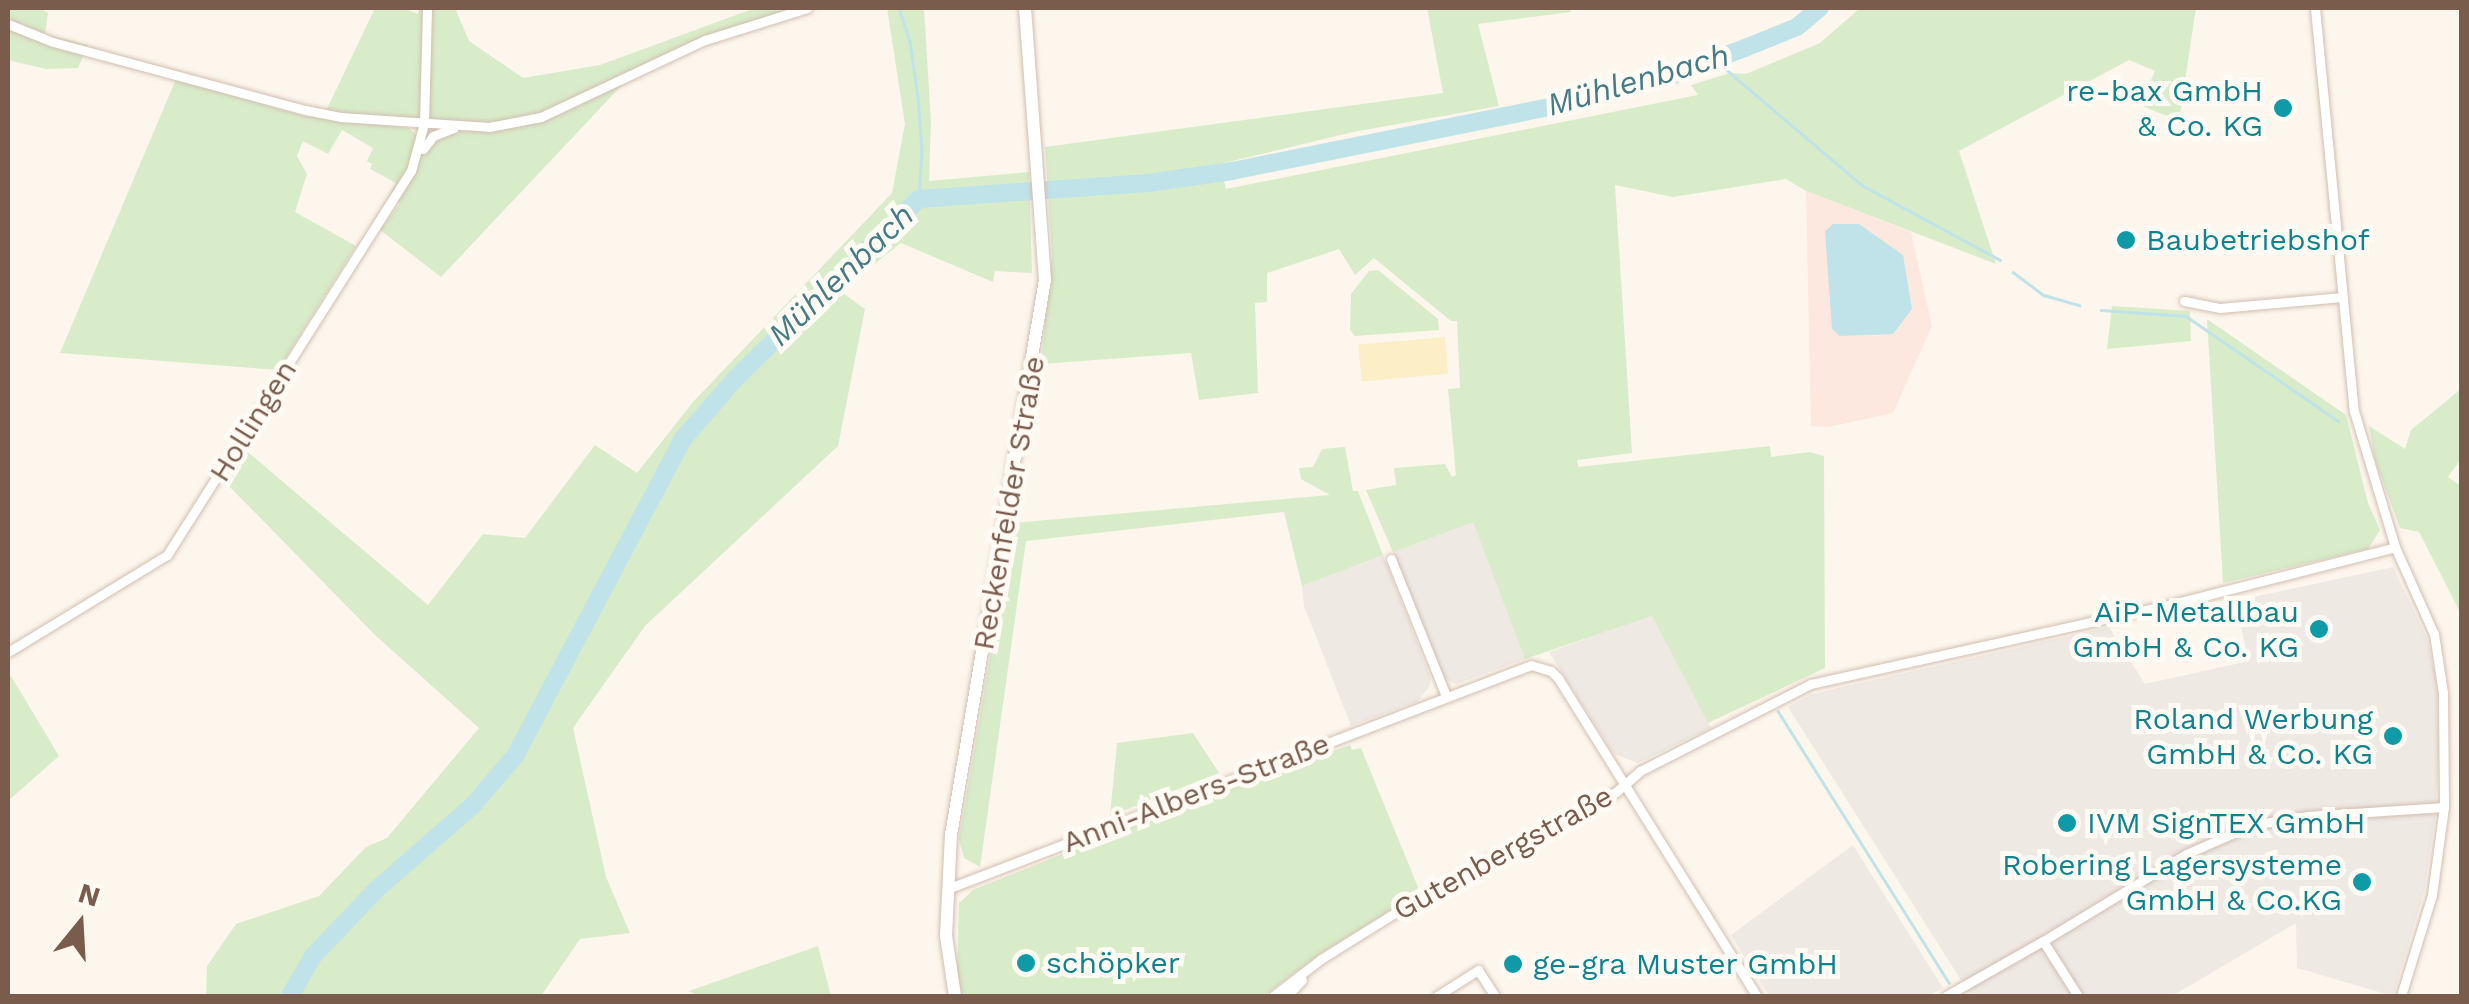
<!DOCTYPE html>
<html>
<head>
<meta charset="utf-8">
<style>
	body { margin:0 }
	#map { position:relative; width:2469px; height:1004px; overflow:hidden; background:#fdf6ec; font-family:"Work Sans",sans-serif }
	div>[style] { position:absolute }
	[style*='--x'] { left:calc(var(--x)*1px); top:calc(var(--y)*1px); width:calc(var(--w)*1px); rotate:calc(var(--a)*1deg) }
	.commercial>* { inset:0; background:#fde8e0 }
	.industrial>* { inset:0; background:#efe9e4 }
	.green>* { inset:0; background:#d8ecc9 }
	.sand>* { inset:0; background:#fcefc7; transform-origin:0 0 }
	.water>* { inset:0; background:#bfe3e8 }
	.stream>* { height:2.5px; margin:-1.25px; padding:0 1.25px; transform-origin:1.25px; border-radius:1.25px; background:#bfe3e8 }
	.river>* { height:18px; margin:-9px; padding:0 9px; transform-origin:9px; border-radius:9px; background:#bfe3e8 }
	.roads { filter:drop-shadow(0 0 2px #d1beb0) drop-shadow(0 0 2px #d1beb0) }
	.street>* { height:9px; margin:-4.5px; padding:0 4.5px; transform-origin:4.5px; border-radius:4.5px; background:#fff }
	.secondary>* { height:12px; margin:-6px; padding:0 6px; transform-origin:6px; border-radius:6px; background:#fff }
	.dots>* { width:28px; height:28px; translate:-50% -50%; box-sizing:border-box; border:5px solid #fffaf3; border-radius:50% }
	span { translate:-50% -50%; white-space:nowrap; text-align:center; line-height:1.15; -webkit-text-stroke:10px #fffaf3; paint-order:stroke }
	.culture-label { font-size:30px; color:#0d838f }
	.right { translate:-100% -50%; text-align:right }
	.left { translate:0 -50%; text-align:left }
	.street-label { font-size:30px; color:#7a5c4d }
	.water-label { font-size:32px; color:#437c86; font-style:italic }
	.frame { position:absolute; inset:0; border:10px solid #7a5c4d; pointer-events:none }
	.north { position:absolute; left:30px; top:874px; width:100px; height:100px; -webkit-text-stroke:8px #fffaf3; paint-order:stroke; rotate:18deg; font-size:28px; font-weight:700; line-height:40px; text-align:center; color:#7a5c4d }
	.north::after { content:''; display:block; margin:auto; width:35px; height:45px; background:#7a5c4d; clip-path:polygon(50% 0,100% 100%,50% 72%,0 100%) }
</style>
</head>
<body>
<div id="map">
	<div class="commercial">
		<i style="clip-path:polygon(1806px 191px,1911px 232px,1932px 326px,1893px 413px,1829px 427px,1811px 426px)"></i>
	</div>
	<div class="industrial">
		<i style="clip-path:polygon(1473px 521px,1525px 659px,1457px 684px,1444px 679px,1393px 552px)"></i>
		<i style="clip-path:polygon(1383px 555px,1431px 679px,1429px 687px,1418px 701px,1351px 726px,1304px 606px,1302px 586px)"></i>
		<i style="clip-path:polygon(2393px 567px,2427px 638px,2436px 680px,2439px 745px,2435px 818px,2424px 892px,2393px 996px,2297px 968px,2296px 923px,2172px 996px,1971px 996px,1788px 707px,1810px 695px,1838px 688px,2109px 627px,2145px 684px,2249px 661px,2235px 601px)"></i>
		<i style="clip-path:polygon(1652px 615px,1711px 728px,1638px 763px,1614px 754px,1549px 652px)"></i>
		<i style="clip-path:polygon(1853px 845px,1943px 988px,1928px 996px,1769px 996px,1731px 935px)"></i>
	</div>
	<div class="green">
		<i style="clip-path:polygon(8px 8px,40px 8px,48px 13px,45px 34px,88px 45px,78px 68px,46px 69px,8px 60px)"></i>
		<i style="clip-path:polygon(375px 8px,403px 8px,418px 14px,419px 8px,455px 8px,469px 41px,523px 78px,600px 65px,755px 8px,791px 8px,638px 68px,441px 277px,380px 230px,400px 203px,388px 197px,396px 183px,370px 169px,372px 164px,367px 161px,373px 148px,342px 130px,328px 154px,303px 141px,297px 156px,307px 174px,295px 212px,356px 246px,278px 370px,60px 353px,176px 79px,301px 115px,409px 128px,424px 143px,426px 120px,326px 111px)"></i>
		<i style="clip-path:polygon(887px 8px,924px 8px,931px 121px,929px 181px,1029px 172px,1032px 273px,995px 271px,993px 282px,901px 243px,840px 291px,865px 309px,838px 446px,645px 626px,573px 728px,606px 877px,630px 933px,580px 939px,541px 996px,206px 996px,207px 966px,236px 924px,319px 896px,366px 847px,387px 838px,479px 728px,376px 636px,223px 480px,243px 448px,428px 605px,483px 534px,525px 538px,595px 445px,637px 473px,693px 402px,892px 193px,905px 124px)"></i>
		<i style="clip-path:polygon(1427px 8px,1570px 8px,1571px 12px,1478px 24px,1499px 106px,1353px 132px,1220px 164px,1226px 189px,1698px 95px,1691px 85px,1730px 73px,1746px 74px,1820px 43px,1860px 8px,2196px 8px,2179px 121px,2140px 105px,2155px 71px,2129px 60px,1959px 151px,1996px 264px,1806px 191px,1786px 179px,1673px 197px,1615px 185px,1632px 453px,1577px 460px,1578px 467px,1770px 446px,1771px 457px,1810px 452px,1824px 456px,1825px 668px,1708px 723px,1652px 616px,1525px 659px,1473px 522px,1393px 552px,1366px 490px,1396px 485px,1394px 468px,1445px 464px,1452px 477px,1456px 475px,1448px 389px,1460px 388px,1457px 321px,1451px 321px,1374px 258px,1355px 275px,1339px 249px,1267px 273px,1267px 302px,1255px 303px,1258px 393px,1199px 400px,1191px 353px,1041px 364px,1052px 256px,1045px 147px,1443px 93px)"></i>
		<i style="clip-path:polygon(1378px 270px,1438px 319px,1439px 330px,1355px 336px,1350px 330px,1351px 294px,1369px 271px)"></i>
		<i style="clip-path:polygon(2112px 306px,2190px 311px,2191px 341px,2107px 349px)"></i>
		<i style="clip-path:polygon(2207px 319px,2346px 415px,2368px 503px,2380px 530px,2368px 549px,2223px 583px)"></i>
		<i style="clip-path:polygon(2461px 389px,2461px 459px,2448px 477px,2461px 486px,2461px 614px,2419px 532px,2400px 528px,2375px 460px,2369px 426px,2405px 449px,2411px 430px)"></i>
		<i style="clip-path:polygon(1345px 447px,1353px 491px,1358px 491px,1383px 555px,1302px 586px,1284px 512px,1026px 541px,980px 867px,964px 858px,959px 839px,1013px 523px,1330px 495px,1301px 479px,1299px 468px,1313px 467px,1322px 449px)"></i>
		<i style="clip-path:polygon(8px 671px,59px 756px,8px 801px)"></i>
		<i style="clip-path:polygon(1193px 733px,1219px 773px,1110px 816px,1117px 743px)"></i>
		<i style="clip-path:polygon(1350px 745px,1352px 750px,1361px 748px,1420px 892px,1320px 954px,1264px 996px,962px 996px,957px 974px,959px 903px,973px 890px,1207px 796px)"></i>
		<i style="clip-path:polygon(818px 946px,831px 996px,698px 996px,689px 991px)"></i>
	</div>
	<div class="sand">
		<i style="left:1445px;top:337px;width:37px;height:87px;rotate:85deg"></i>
	</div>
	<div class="water">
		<i style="clip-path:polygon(1833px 224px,1859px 224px,1903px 255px,1912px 309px,1893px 334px,1840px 336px,1832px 329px,1825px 231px)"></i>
	</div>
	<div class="stream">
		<i style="--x:899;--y:8;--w:35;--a:72"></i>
		<i style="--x:910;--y:41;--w:57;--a:81.9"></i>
		<i style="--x:918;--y:97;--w:52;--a:85.6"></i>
		<i style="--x:922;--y:149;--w:50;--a:93.4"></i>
		<i style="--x:1715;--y:60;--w:193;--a:40.4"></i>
		<i style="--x:1862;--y:185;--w:157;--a:28.5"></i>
		<i style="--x:2013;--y:272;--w:39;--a:37"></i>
		<i style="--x:2044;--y:295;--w:37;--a:16"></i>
		<i style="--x:2101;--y:310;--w:85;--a:4"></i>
		<i style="--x:2186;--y:316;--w:185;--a:34.6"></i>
		<i style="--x:1778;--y:711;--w:321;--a:57.8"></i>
	</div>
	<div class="river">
		<i style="--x:290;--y:996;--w:46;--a:-60.1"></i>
		<i style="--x:313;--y:956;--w:93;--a:-46.3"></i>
		<i style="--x:377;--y:889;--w:128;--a:-41.2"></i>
		<i style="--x:473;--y:805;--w:65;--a:-49.4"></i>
		<i style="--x:515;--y:756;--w:357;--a:-62.1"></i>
		<i style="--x:682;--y:440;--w:82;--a:-48.9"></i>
		<i style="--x:736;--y:378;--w:256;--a:-44.4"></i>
		<i style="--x:919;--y:199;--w:230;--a:-4"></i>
		<i style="--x:1148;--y:183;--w:85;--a:-8.1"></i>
		<i style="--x:1232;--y:171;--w:358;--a:-11.4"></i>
		<i style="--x:1583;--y:100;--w:83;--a:-14.7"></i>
		<i style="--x:1663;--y:79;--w:88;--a:-20.7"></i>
		<i style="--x:1745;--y:48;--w:56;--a:-22"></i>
		<i style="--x:1797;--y:27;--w:30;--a:-40"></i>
	</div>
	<div class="roads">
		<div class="street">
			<i style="--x:2315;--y:8;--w:405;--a:84.5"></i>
			<i style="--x:2354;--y:411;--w:142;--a:73.2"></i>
			<i style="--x:2395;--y:547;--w:95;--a:65.9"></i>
			<i style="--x:2434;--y:634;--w:60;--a:81.3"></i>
			<i style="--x:2443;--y:693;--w:114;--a:89.5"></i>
			<i style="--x:2444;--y:807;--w:89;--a:97.8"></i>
			<i style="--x:2432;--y:895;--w:106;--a:107.1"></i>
			<i style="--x:8;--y:24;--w:48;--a:21.8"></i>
			<i style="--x:53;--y:42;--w:261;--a:15.1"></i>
			<i style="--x:305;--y:110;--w:36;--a:11"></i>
			<i style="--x:340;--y:117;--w:149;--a:3.8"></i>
			<i style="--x:489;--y:127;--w:53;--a:-10.9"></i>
			<i style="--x:541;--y:117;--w:181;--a:-25.2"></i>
			<i style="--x:705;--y:40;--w:107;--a:-17.4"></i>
			<i style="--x:423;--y:149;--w:16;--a:-52"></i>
			<i style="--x:433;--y:136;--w:22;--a:-21"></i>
			<i style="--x:2184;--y:301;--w:37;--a:11"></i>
			<i style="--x:2220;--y:308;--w:123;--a:-5.1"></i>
			<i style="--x:1391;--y:559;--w:148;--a:68.1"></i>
			<i style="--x:8;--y:652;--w:186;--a:-31.4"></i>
			<i style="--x:167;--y:555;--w:455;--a:-57.6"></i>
			<i style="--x:411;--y:171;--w:50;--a:-74.8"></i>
			<i style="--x:424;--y:123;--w:115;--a:-88.5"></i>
			<i style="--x:947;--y:889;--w:625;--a:-20.98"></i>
			<i style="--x:1531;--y:665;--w:21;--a:17"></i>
			<i style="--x:1551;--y:671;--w:10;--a:45"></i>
			<i style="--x:1558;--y:678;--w:375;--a:58"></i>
			<i style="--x:2043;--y:941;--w:167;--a:-31.3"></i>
			<i style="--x:2186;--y:854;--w:72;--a:-23.7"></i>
			<i style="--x:2252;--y:825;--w:57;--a:-9.1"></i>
			<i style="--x:2308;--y:816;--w:136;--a:-3.8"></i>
			<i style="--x:1273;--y:996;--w:61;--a:-37.6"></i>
			<i style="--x:1321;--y:959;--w:123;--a:-32"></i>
			<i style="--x:1425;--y:894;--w:217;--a:-28.1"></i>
			<i style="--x:1616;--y:792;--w:32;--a:-41"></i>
			<i style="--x:1640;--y:771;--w:192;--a:-27"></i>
			<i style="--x:1811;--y:684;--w:374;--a:-12.5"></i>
			<i style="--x:2176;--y:603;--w:226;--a:-14.3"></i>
			<i style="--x:1287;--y:996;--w:22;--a:-47"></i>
			<i style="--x:1437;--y:996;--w:49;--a:-32.4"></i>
			<i style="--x:1478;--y:970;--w:31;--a:57"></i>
			<i style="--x:1946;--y:996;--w:112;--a:-29.6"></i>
			<i style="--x:2043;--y:941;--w:65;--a:57.5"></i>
		</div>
		<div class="secondary">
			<i style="--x:955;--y:996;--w:61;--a:-98.5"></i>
			<i style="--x:946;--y:936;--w:101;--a:-87.2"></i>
			<i style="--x:951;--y:835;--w:563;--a:-80.39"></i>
			<i style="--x:1045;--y:280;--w:273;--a:-94.2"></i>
		</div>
	</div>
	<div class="dots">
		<i style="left:2283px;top:108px;background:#0f9aa8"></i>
		<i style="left:2126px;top:240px;background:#0f9aa8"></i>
		<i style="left:2319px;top:629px;background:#0f9aa8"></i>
		<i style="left:2393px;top:736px;background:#0f9aa8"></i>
		<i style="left:2067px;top:823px;background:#0f9aa8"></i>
		<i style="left:2362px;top:882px;background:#0f9aa8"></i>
		<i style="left:1026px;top:963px;background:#0f9aa8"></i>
		<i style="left:1513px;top:964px;background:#0f9aa8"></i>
	</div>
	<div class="culture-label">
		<span class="right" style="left:2263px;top:108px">re-bax GmbH<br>&amp; Co. KG</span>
		<span class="left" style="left:2146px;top:240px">Baubetriebshof</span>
		<span class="right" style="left:2299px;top:629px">AiP-Metallbau<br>GmbH &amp; Co. KG</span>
		<span class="right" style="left:2373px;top:736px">Roland Werbung<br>GmbH &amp; Co. KG</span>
		<span class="left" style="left:2087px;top:823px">IVM SignTEX GmbH</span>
		<span class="right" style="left:2342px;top:882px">Robering Lagersysteme<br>GmbH &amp; Co.KG</span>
		<span class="left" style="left:1046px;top:963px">schöpker</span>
		<span class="left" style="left:1533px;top:964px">ge-gra Muster GmbH</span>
	</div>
	<div class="street-label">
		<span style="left:253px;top:421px;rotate:-58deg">Hollingen</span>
		<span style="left:1009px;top:503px;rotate:-80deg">Reckenfelder Straße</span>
		<span style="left:1196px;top:793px;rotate:-21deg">Anni-Albers-Straße</span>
		<span style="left:1503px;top:853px;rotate:-29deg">Gutenbergstraße</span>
	</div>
	<div class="water-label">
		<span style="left:1638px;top:80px;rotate:-16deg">Mühlenbach</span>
		<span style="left:841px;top:275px;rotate:-44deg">Mühlenbach</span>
	</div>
	<div class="frame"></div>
	<div class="north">N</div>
</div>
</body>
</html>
